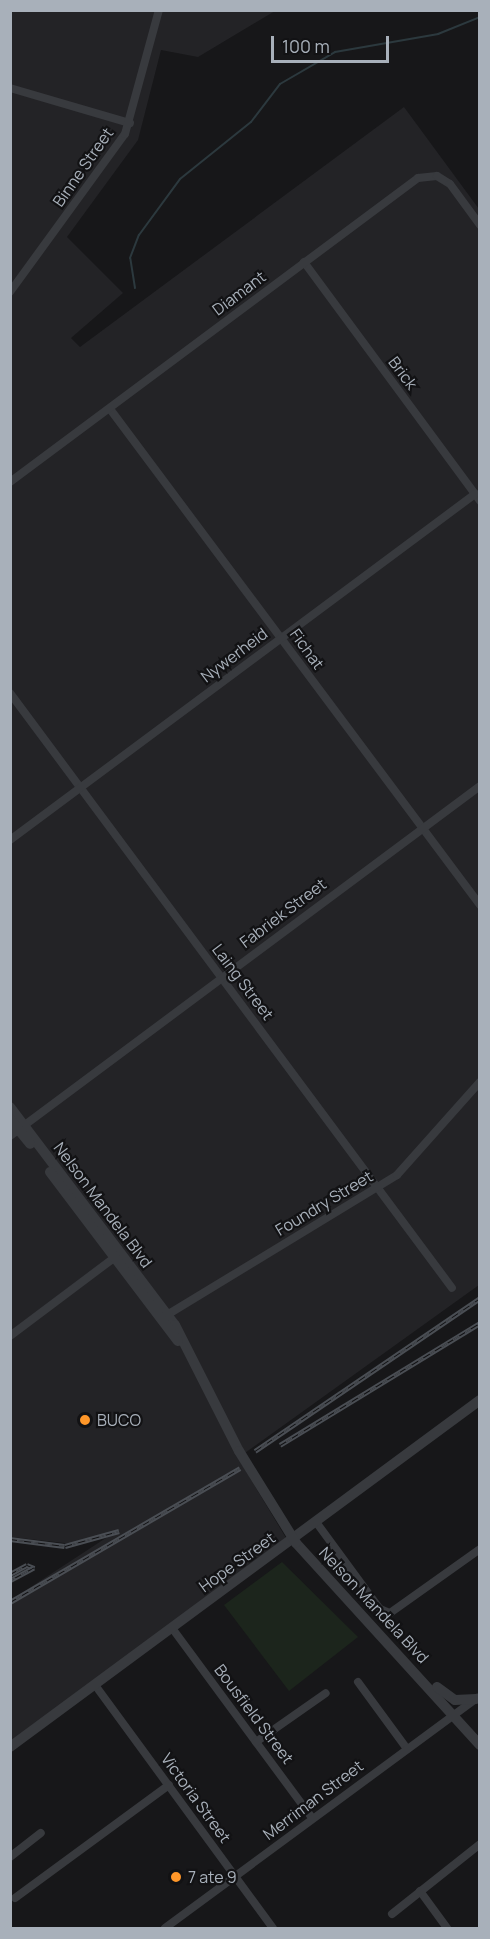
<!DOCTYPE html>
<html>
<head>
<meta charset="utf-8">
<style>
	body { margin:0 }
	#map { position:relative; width:490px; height:1939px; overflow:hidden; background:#171719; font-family:Manrope,sans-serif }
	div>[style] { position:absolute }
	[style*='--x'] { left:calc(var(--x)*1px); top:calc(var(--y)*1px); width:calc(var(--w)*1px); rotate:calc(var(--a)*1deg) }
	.built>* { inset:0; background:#232326 }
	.green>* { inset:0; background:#1c251c }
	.stream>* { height:2px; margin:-1px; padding:0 1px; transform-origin:1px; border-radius:1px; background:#2c393e }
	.minor>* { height:8px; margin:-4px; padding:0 4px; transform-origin:4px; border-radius:4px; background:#383a3e }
	.tertiary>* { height:10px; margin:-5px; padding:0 5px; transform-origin:5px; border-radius:5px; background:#383a3e }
	.rail>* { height:4.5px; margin-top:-2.25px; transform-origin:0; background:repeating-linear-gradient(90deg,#121214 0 7px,#4a4e54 0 14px); box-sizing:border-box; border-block:2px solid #4a4e54 }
	.tertiary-bridge>* { height:10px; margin:-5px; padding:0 5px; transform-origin:5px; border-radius:5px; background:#383a3e }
	.dots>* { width:16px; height:16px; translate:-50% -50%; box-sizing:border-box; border:3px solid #121214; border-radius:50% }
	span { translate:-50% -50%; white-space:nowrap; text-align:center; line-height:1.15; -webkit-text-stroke:4.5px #121214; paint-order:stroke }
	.street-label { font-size:16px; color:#a8b0ba }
	.poi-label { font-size:16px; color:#a8b0ba }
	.left { translate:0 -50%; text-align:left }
	.frame { position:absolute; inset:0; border:12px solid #a8b0ba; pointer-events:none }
	.scale { position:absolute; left:271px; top:36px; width:118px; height:27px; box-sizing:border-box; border:3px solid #a8b0ba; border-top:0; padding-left:8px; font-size:18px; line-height:21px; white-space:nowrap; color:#a8b0ba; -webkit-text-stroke:4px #121214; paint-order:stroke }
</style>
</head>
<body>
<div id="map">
	<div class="built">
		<i style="clip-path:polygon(11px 11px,275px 11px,198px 57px,161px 50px,138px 140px,67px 237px,123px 293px,71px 338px,80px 347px,404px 107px,479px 209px,479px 1285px,238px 1458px,286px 1538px,11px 1741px,11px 1600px,115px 1532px,73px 1544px,11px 1537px)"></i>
	</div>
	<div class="green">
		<i style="clip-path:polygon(282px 1562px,358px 1637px,289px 1691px,224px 1605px)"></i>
	</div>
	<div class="stream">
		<i style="--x:135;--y:288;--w:30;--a:-99"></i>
		<i style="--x:130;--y:258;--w:25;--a:-69"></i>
		<i style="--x:139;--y:235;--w:69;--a:-53.8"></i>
		<i style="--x:180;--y:179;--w:91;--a:-38.8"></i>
		<i style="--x:251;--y:122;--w:48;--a:-52.7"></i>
		<i style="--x:280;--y:84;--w:64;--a:-30.2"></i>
		<i style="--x:335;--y:52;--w:105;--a:-9.9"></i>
		<i style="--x:438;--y:34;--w:45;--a:-22"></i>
	</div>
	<div class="minor">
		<i style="--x:10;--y:88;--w:125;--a:16.3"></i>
		<i style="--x:304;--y:262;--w:297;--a:53.6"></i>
		<i style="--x:10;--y:292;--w:195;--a:-54"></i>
		<i style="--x:125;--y:134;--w:129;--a:-74.7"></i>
		<i style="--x:110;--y:409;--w:619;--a:53.28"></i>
		<i style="--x:10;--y:482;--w:509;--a:-36.69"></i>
		<i style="--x:418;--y:178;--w:19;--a:-6"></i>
		<i style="--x:437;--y:176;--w:15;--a:32"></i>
		<i style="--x:450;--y:184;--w:51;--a:53.8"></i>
		<i style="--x:10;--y:693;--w:741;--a:53.39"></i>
		<i style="--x:10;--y:840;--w:580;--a:-36.65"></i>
		<i style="--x:10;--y:1136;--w:586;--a:-36.67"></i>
		<i style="--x:162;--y:1318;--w:275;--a:-31.3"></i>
		<i style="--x:397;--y:1175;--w:125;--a:-48.3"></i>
		<i style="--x:10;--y:1336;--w:135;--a:-36.9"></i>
		<i style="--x:316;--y:1522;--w:108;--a:53.7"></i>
		<i style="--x:380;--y:1609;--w:11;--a:22"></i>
		<i style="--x:390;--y:1613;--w:110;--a:-35.4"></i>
		<i style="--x:172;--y:1628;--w:236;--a:53.6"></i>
		<i style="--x:358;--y:1682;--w:83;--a:53.8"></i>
		<i style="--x:95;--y:1685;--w:301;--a:53.8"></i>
		<i style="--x:256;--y:1742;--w:85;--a:-35"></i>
		<i style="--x:10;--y:1857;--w:39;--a:-38"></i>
		<i style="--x:420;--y:1891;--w:46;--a:53.9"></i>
		<i style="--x:15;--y:1898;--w:191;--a:-36.3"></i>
		<i style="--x:392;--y:1914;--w:112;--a:-38.5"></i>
		<i style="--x:165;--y:1928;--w:388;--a:-36.4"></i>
	</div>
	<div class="tertiary">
		<i style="--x:10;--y:1107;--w:273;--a:52.9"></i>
		<i style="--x:175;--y:1325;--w:141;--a:63.1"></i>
		<i style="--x:10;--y:1119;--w:32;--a:51"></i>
		<i style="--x:50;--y:1172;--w:212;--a:52.9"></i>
		<i style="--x:296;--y:1543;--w:273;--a:47.7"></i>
		<i style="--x:437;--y:1687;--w:22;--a:36"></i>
		<i style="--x:455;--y:1700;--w:21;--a:-3"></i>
		<i style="--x:10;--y:1747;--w:584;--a:-36.44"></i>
	</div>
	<div class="rail">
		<i style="--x:280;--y:1445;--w:234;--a:-31.4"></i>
		<i style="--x:255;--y:1451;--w:272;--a:-34.2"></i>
		<i style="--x:10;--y:1539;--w:55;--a:7.3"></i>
		<i style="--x:65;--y:1546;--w:56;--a:-15.5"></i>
		<i style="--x:10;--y:1574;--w:19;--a:-28"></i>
		<i style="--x:27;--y:1565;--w:8;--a:23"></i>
		<i style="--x:34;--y:1568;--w:27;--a:152"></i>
		<i style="--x:10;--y:1602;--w:266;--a:-30.2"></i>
	</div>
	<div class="tertiary-bridge">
		<i style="--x:239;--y:1451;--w:108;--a:58.2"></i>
	</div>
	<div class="dots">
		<i style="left:85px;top:1420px;background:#ff9729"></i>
		<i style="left:176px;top:1877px;background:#ff9729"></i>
	</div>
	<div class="street-label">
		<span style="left:83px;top:167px;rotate:-55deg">Binne Street</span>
		<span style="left:239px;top:293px;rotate:-37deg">Diamant</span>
		<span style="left:403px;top:373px;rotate:53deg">Brick</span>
		<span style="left:307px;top:649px;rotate:54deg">Fichat</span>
		<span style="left:234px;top:655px;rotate:-37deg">Nywerheid</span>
		<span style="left:283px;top:913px;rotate:-37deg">Fabriek Street</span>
		<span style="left:243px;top:982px;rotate:53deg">Laing Street</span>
		<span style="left:324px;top:1203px;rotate:-31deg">Foundry Street</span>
		<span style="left:103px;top:1205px;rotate:53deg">Nelson Mandela Blvd</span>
		<span style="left:237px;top:1562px;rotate:-36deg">Hope Street</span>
		<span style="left:374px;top:1605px;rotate:47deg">Nelson Mandela Blvd</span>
		<span style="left:254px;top:1714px;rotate:53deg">Bousfield Street</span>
		<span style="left:196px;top:1798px;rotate:54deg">Victoria Street</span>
		<span style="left:313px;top:1800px;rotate:-37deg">Merriman Street</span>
	</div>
	<div class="poi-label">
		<span class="left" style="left:97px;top:1420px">BUCO</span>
		<span class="left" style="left:188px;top:1877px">7 ate 9</span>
	</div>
	<div class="frame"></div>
	<div class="scale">100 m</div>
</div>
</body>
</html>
